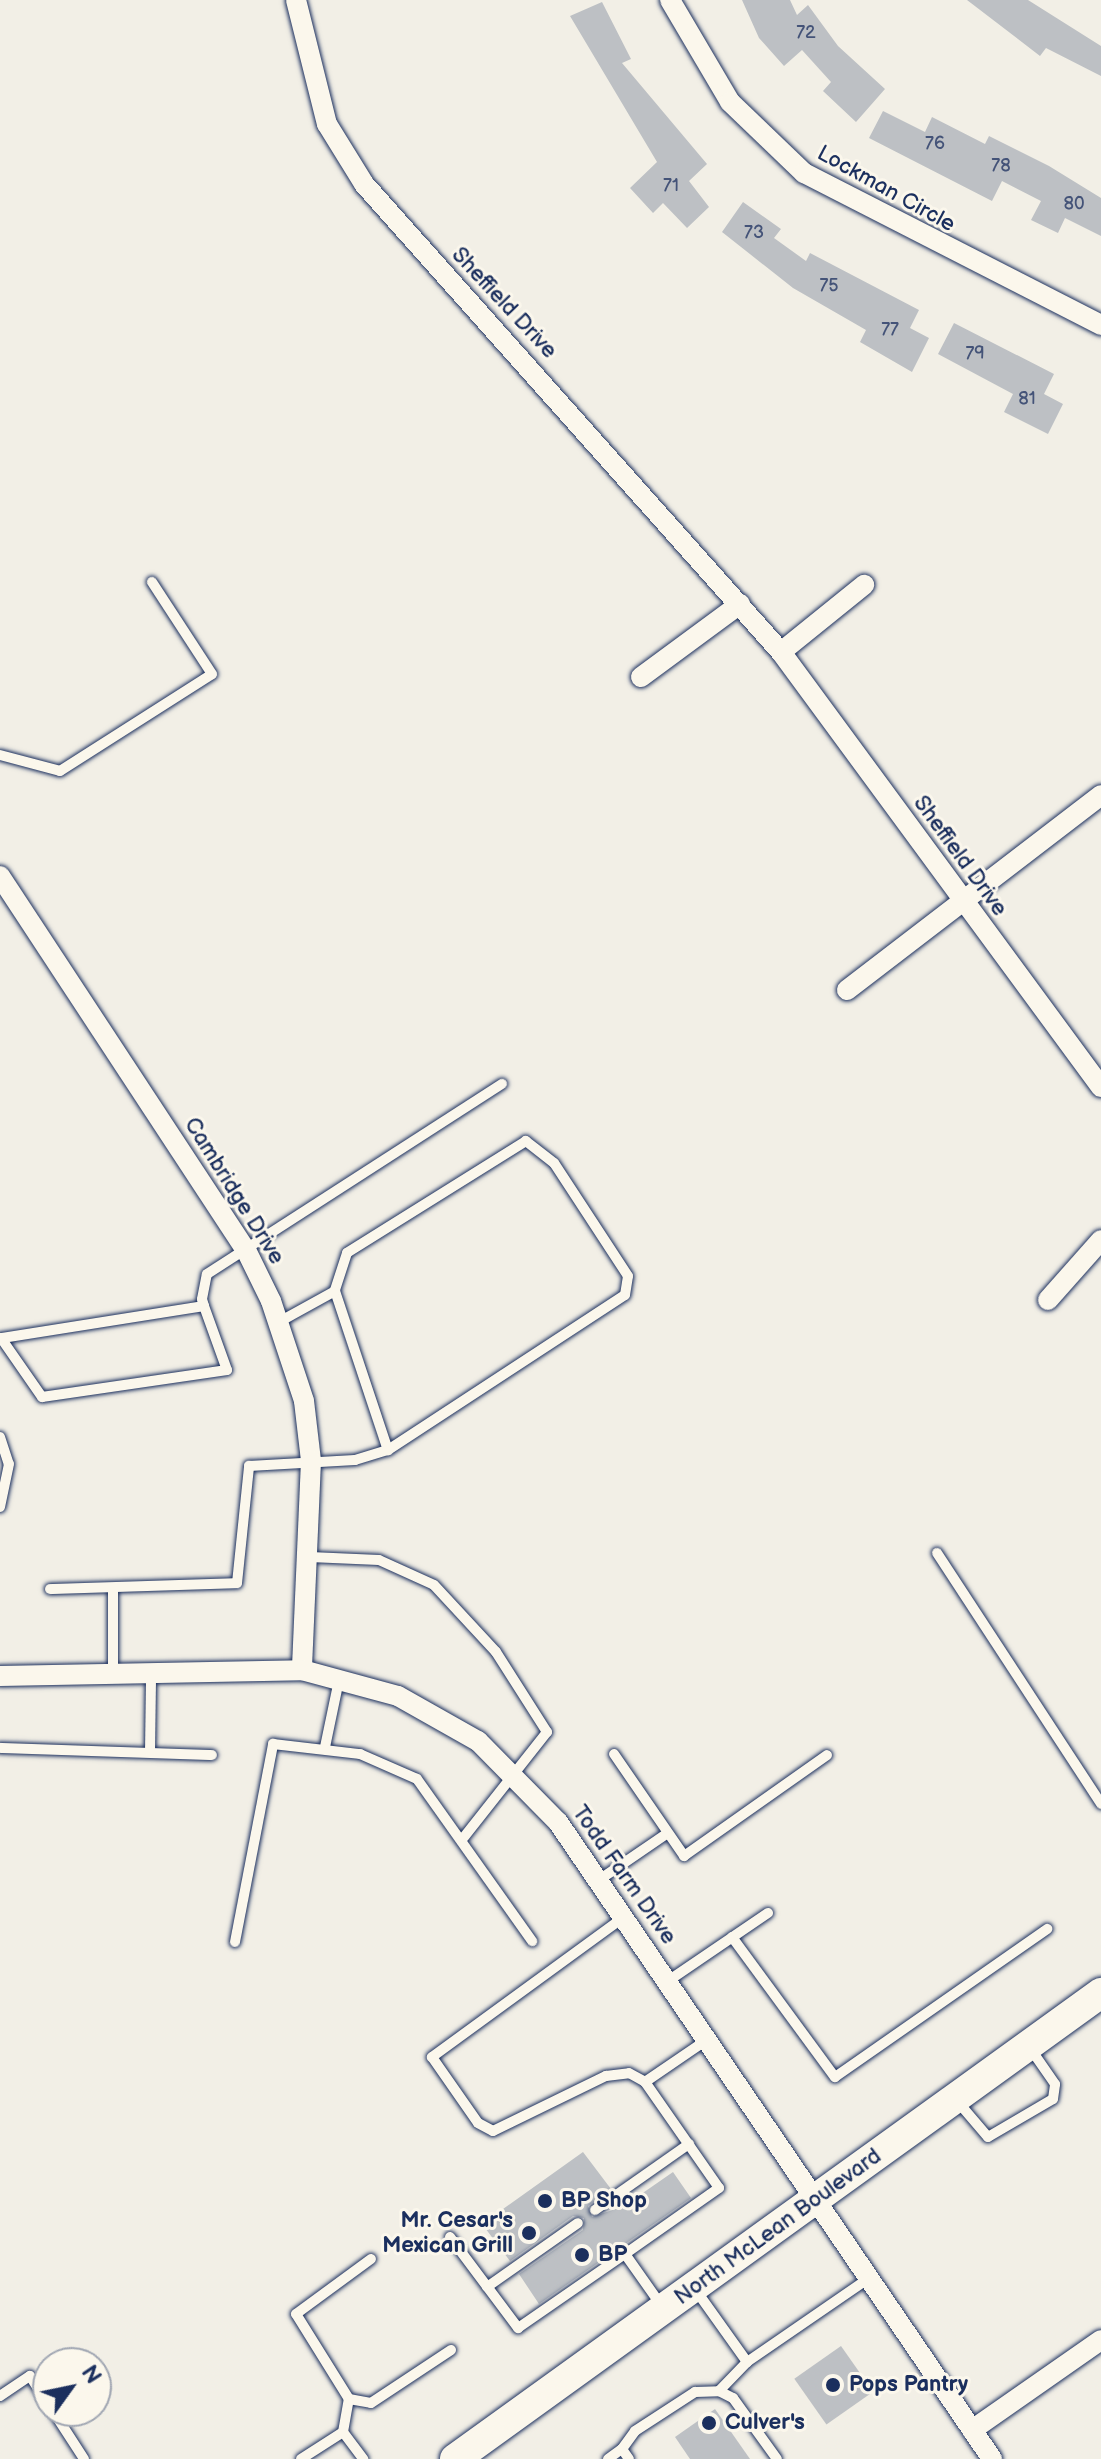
<!DOCTYPE html>
<html>
<head>
<meta charset="utf-8">
<style>
	body { margin:0 }
	#map { position:relative; width:1101px; height:2459px; overflow:hidden; background:#f2efe6; font-family:"Balsamiq Sans",sans-serif }
	div>[style] { position:absolute }
	[style*='--x'] { left:calc(var(--x)*1px); top:calc(var(--y)*1px); width:calc(var(--w)*1px); rotate:calc(var(--a)*1deg) }
	.building>* { inset:0; background:#bdc0c4; transform-origin:0 0 }
	.roads { filter:drop-shadow(0 0 2px #1b2f5e) drop-shadow(0 0 2px #1b2f5e) }
	.lane>* { height:10px; margin:-5px; padding:0 5px; transform-origin:5px; border-radius:5px; background:#fbf7ec }
	.street>* { height:20px; margin:-10px; padding:0 10px; transform-origin:10px; border-radius:10px; background:#fbf7ec }
	.secondary>* { height:30px; margin:-15px; padding:0 15px; transform-origin:15px; border-radius:15px; background:#fbf7ec }
	.dots>* { width:22px; height:22px; translate:-50% -50%; box-sizing:border-box; border:4px solid #fbf7ec; border-radius:50% }
	span { translate:-50% -50%; white-space:nowrap; text-align:center; line-height:1.15; -webkit-text-stroke:6px #fbf7ec; paint-order:stroke }
	.number-label { font-size:18px; color:#445378 }
	.number-label span { -webkit-text-stroke-width:0 }
	.street-label { font-size:22px; color:#1b2f5e }
	.poi-label { font-size:22px; color:#1b2f5e; font-weight:700 }
	.left { translate:0 -50%; text-align:left }
	.right { translate:-100% -50%; text-align:right }
	.north { position:absolute; left:32px; top:2347px; width:80px; height:80px; box-sizing:border-box; background:#fbf7ec; border:2px solid #a1a7b3; border-radius:50%; rotate:57deg; font-size:22px; font-weight:700; line-height:32px; text-align:center; color:#1b2f5e }
	.north::after { content:''; display:block; margin:auto; width:28px; height:36px; background:#1b2f5e; clip-path:polygon(50% 0,100% 100%,50% 72%,0 100%) }
</style>
</head>
<body>
<div id="map">
	<div class="building">
		<i style="clip-path:polygon(742px 0,790px 0,797px 15px,808px 5px,838px 46px,885px 89px,856px 122px,823px 91px,831px 82px,802px 50px,784px 66px,759px 38px)"></i>
		<i style="clip-path:polygon(967px 0,1028px 0,1101px 46px,1101px 76px,1046px 48px,1040px 56px)"></i>
		<i style="clip-path:polygon(602px 2px,631px 59px,622px 63px,707px 164px,689px 181px,709px 207px,687px 228px,663px 203px,653px 213px,630px 188px,657px 162px,570px 16px)"></i>
		<i style="clip-path:polygon(883px 111px,925px 132px,932px 117px,985px 144px,989px 136px,1049px 166px,1101px 198px,1101px 236px,1065px 218px,1058px 233px,1031px 220px,1041px 201px,1002px 181px,992px 201px,869px 138px)"></i>
		<i style="clip-path:polygon(743px 202px,781px 229px,774px 238px,806px 261px,810px 253px,919px 310px,910px 328px,929px 338px,912px 372px,860px 342px,866px 330px,793px 288px,722px 232px)"></i>
		<i style="clip-path:polygon(954px 323px,1054px 374px,1044px 394px,1063px 404px,1048px 434px,1004px 412px,1013px 394px,938px 354px)"></i>
		<i style="clip-path:polygon(583px 2152px,611px 2189px,588px 2206px,592px 2217px,624px 2206px,673px 2172px,691px 2198px,539px 2304px,519px 2274px,583px 2230px,584px 2218px,573px 2216px,510px 2261px,482px 2224px)"></i>
		<i style="left:841px;top:2346px;width:56px;height:57px;rotate:55deg"></i>
		<i style="clip-path:polygon(715px 2409px,750px 2459px,690px 2459px,675px 2437px)"></i>
	</div>
	<div class="roads">
		<div class="lane">
			<i style="--x:0;--y:755;--w:62;--a:14.9"></i>
			<i style="--x:60;--y:771;--w:180;--a:-32.5"></i>
			<i style="--x:212;--y:674;--w:110;--a:-123.1"></i>
			<i style="--x:335;--y:1291;--w:168;--a:71.6"></i>
			<i style="--x:204;--y:1306;--w:206;--a:171"></i>
			<i style="--x:1;--y:1338;--w:72;--a:55.2"></i>
			<i style="--x:42;--y:1397;--w:187;--a:-8.3"></i>
			<i style="--x:227;--y:1370;--w:68;--a:-109.8"></i>
			<i style="--x:204;--y:1306;--w:7;--a:-106"></i>
			<i style="--x:202;--y:1299;--w:25;--a:-79"></i>
			<i style="--x:207;--y:1274;--w:351;--a:-32.8"></i>
			<i style="--x:0;--y:1437;--w:28;--a:72"></i>
			<i style="--x:9;--y:1464;--w:44;--a:101.8"></i>
			<i style="--x:937;--y:1553;--w:300;--a:56.8"></i>
			<i style="--x:310;--y:1557;--w:69;--a:2.5"></i>
			<i style="--x:379;--y:1560;--w:60;--a:24.4"></i>
			<i style="--x:434;--y:1585;--w:91;--a:47.2"></i>
			<i style="--x:496;--y:1652;--w:95;--a:57.5"></i>
			<i style="--x:547;--y:1732;--w:134;--a:128.3"></i>
			<i style="--x:50;--y:1589;--w:187;--a:-1.8"></i>
			<i style="--x:237;--y:1583;--w:118;--a:-84.1"></i>
			<i style="--x:249;--y:1466;--w:106;--a:-3.2"></i>
			<i style="--x:355;--y:1460;--w:34;--a:-17"></i>
			<i style="--x:388;--y:1450;--w:283;--a:-33.2"></i>
			<i style="--x:625;--y:1295;--w:19;--a:-81"></i>
			<i style="--x:628;--y:1276;--w:135;--a:-123.2"></i>
			<i style="--x:554;--y:1163;--w:36;--a:-142"></i>
			<i style="--x:526;--y:1141;--w:211;--a:148"></i>
			<i style="--x:347;--y:1253;--w:40;--a:108"></i>
			<i style="--x:335;--y:1291;--w:64;--a:151"></i>
			<i style="--x:113;--y:1676;--w:86;--a:-90"></i>
			<i style="--x:325;--y:1747;--w:68;--a:-78.2"></i>
			<i style="--x:0;--y:1748;--w:212;--a:1.9"></i>
			<i style="--x:150;--y:1752;--w:76;--a:-89.2"></i>
			<i style="--x:614;--y:1754;--w:124;--a:55.5"></i>
			<i style="--x:684;--y:1856;--w:175;--a:-35.2"></i>
			<i style="--x:599;--y:1880;--w:83;--a:-34.3"></i>
			<i style="--x:624;--y:1917;--w:238;--a:143.9"></i>
			<i style="--x:432;--y:2057;--w:80;--a:55.1"></i>
			<i style="--x:478;--y:2123;--w:17;--a:28"></i>
			<i style="--x:493;--y:2131;--w:126;--a:-26"></i>
			<i style="--x:606;--y:2076;--w:23;--a:-7"></i>
			<i style="--x:629;--y:2073;--w:18;--a:29"></i>
			<i style="--x:732;--y:1937;--w:174;--a:53.7"></i>
			<i style="--x:835;--y:2077;--w:259;--a:-34.9"></i>
			<i style="--x:235;--y:1942;--w:202;--a:-79.1"></i>
			<i style="--x:273;--y:1744;--w:88;--a:6.6"></i>
			<i style="--x:360;--y:1754;--w:62;--a:23.7"></i>
			<i style="--x:417;--y:1779;--w:199;--a:54.6"></i>
			<i style="--x:668;--y:1981;--w:121;--a:-34.2"></i>
			<i style="--x:958;--y:2102;--w:46;--a:49.4"></i>
			<i style="--x:988;--y:2137;--w:75;--a:-30.3"></i>
			<i style="--x:1053;--y:2099;--w:15;--a:-82"></i>
			<i style="--x:1055;--y:2084;--w:44;--a:-124.8"></i>
			<i style="--x:595;--y:2210;--w:115;--a:-35.1"></i>
			<i style="--x:450;--y:2237;--w:114;--a:53.2"></i>
			<i style="--x:518;--y:2328;--w:130;--a:-34.7"></i>
			<i style="--x:625;--y:2254;--w:62;--a:54.8"></i>
			<i style="--x:625;--y:2254;--w:115;--a:-35.1"></i>
			<i style="--x:719;--y:2188;--w:129;--a:-124.9"></i>
			<i style="--x:645;--y:2082;--w:76;--a:-34.3"></i>
			<i style="--x:487;--y:2287;--w:111;--a:-35.1"></i>
			<i style="--x:695;--y:2289;--w:90;--a:54.5"></i>
			<i style="--x:747;--y:2362;--w:148;--a:-34.5"></i>
			<i style="--x:719;--y:2391;--w:40;--a:-46"></i>
			<i style="--x:0;--y:2396;--w:36;--a:-34"></i>
			<i style="--x:30;--y:2376;--w:33;--a:57"></i>
			<i style="--x:349;--y:2399;--w:22;--a:10"></i>
			<i style="--x:371;--y:2403;--w:96;--a:-33.5"></i>
			<i style="--x:53;--y:2411;--w:57;--a:57.1"></i>
			<i style="--x:343;--y:2432;--w:34;--a:-80"></i>
			<i style="--x:349;--y:2399;--w:100;--a:-121.9"></i>
			<i style="--x:296;--y:2314;--w:93;--a:-36.3"></i>
			<i style="--x:622;--y:2449;--w:22;--a:-54"></i>
			<i style="--x:635;--y:2431;--w:72;--a:-33"></i>
			<i style="--x:695;--y:2392;--w:24;--a:-2"></i>
			<i style="--x:719;--y:2391;--w:16;--a:27"></i>
			<i style="--x:733;--y:2398;--w:75;--a:54.2"></i>
			<i style="--x:301;--y:2459;--w:50;--a:-32.7"></i>
			<i style="--x:343;--y:2432;--w:34;--a:53"></i>
			<i style="--x:608;--y:2459;--w:17;--a:-36"></i>
			<i style="--x:622;--y:2449;--w:12;--a:55"></i>
		</div>
		<div class="street">
			<i style="--x:296;--y:0;--w:128;--a:76"></i>
			<i style="--x:327;--y:124;--w:70;--a:58.3"></i>
			<i style="--x:364;--y:184;--w:627;--a:48.3"></i>
			<i style="--x:781;--y:652;--w:540;--a:53.66"></i>
			<i style="--x:670;--y:0;--w:118;--a:59.5"></i>
			<i style="--x:730;--y:102;--w:103;--a:43.8"></i>
			<i style="--x:804;--y:173;--w:334;--a:27.1"></i>
			<i style="--x:781;--y:652;--w:107;--a:-38.9"></i>
			<i style="--x:641;--y:677;--w:123;--a:-36.4"></i>
			<i style="--x:0;--y:876;--w:448;--a:56.7"></i>
			<i style="--x:246;--y:1250;--w:57;--a:63.9"></i>
			<i style="--x:271;--y:1301;--w:105;--a:71.7"></i>
			<i style="--x:304;--y:1401;--w:60;--a:83.3"></i>
			<i style="--x:311;--y:1461;--w:209;--a:92.5"></i>
			<i style="--x:847;--y:990;--w:320;--a:-37.5"></i>
			<i style="--x:1048;--y:1300;--w:80;--a:-48.5"></i>
			<i style="--x:0;--y:1676;--w:302;--a:-1.1"></i>
			<i style="--x:302;--y:1670;--w:99;--a:15.2"></i>
			<i style="--x:398;--y:1696;--w:92;--a:29.4"></i>
			<i style="--x:478;--y:1741;--w:114;--a:45.4"></i>
			<i style="--x:558;--y:1822;--w:771;--a:55.73"></i>
			<i style="--x:972;--y:2430;--w:157;--a:-34.9"></i>
		</div>
		<div class="secondary">
			<i style="--x:455;--y:2459;--w:797;--a:-35.81"></i>
		</div>
	</div>
	<div class="dots">
		<i style="left:545px;top:2201px;background:#1b2f5e"></i>
		<i style="left:529px;top:2233px;background:#1b2f5e"></i>
		<i style="left:582px;top:2255px;background:#1b2f5e"></i>
		<i style="left:833px;top:2385px;background:#1b2f5e"></i>
		<i style="left:709px;top:2423px;background:#1b2f5e"></i>
	</div>
	<div class="number-label">
		<span style="left:806px;top:33px">72</span>
		<span style="left:935px;top:144px">76</span>
		<span style="left:1001px;top:166px">78</span>
		<span style="left:671px;top:186px">71</span>
		<span style="left:1074px;top:204px">80</span>
		<span style="left:754px;top:233px">73</span>
		<span style="left:829px;top:286px">75</span>
		<span style="left:890px;top:330px">77</span>
		<span style="left:975px;top:354px">79</span>
		<span style="left:1027px;top:399px">81</span>
	</div>
	<div class="street-label">
		<span style="left:886px;top:189px;rotate:29deg">Lockman Circle</span>
		<span style="left:504px;top:303px;rotate:47deg">Sheffield Drive</span>
		<span style="left:960px;top:856px;rotate:54deg">Sheffield Drive</span>
		<span style="left:234px;top:1191px;rotate:58deg">Cambridge Drive</span>
		<span style="left:624px;top:1875px;rotate:55deg">Todd Farm Drive</span>
		<span style="left:778px;top:2227px;rotate:-36deg">North McLean Boulevard</span>
	</div>
	<div class="poi-label">
		<span class="left" style="left:561px;top:2201px">BP Shop</span>
		<span class="right" style="left:513px;top:2233px">Mr. Cesar's<br>Mexican Grill</span>
		<span class="left" style="left:598px;top:2255px">BP</span>
		<span class="left" style="left:849px;top:2385px">Pops Pantry</span>
		<span class="left" style="left:725px;top:2423px">Culver's</span>
	</div>
	<div class="north">N</div>
</div>
</body>
</html>
